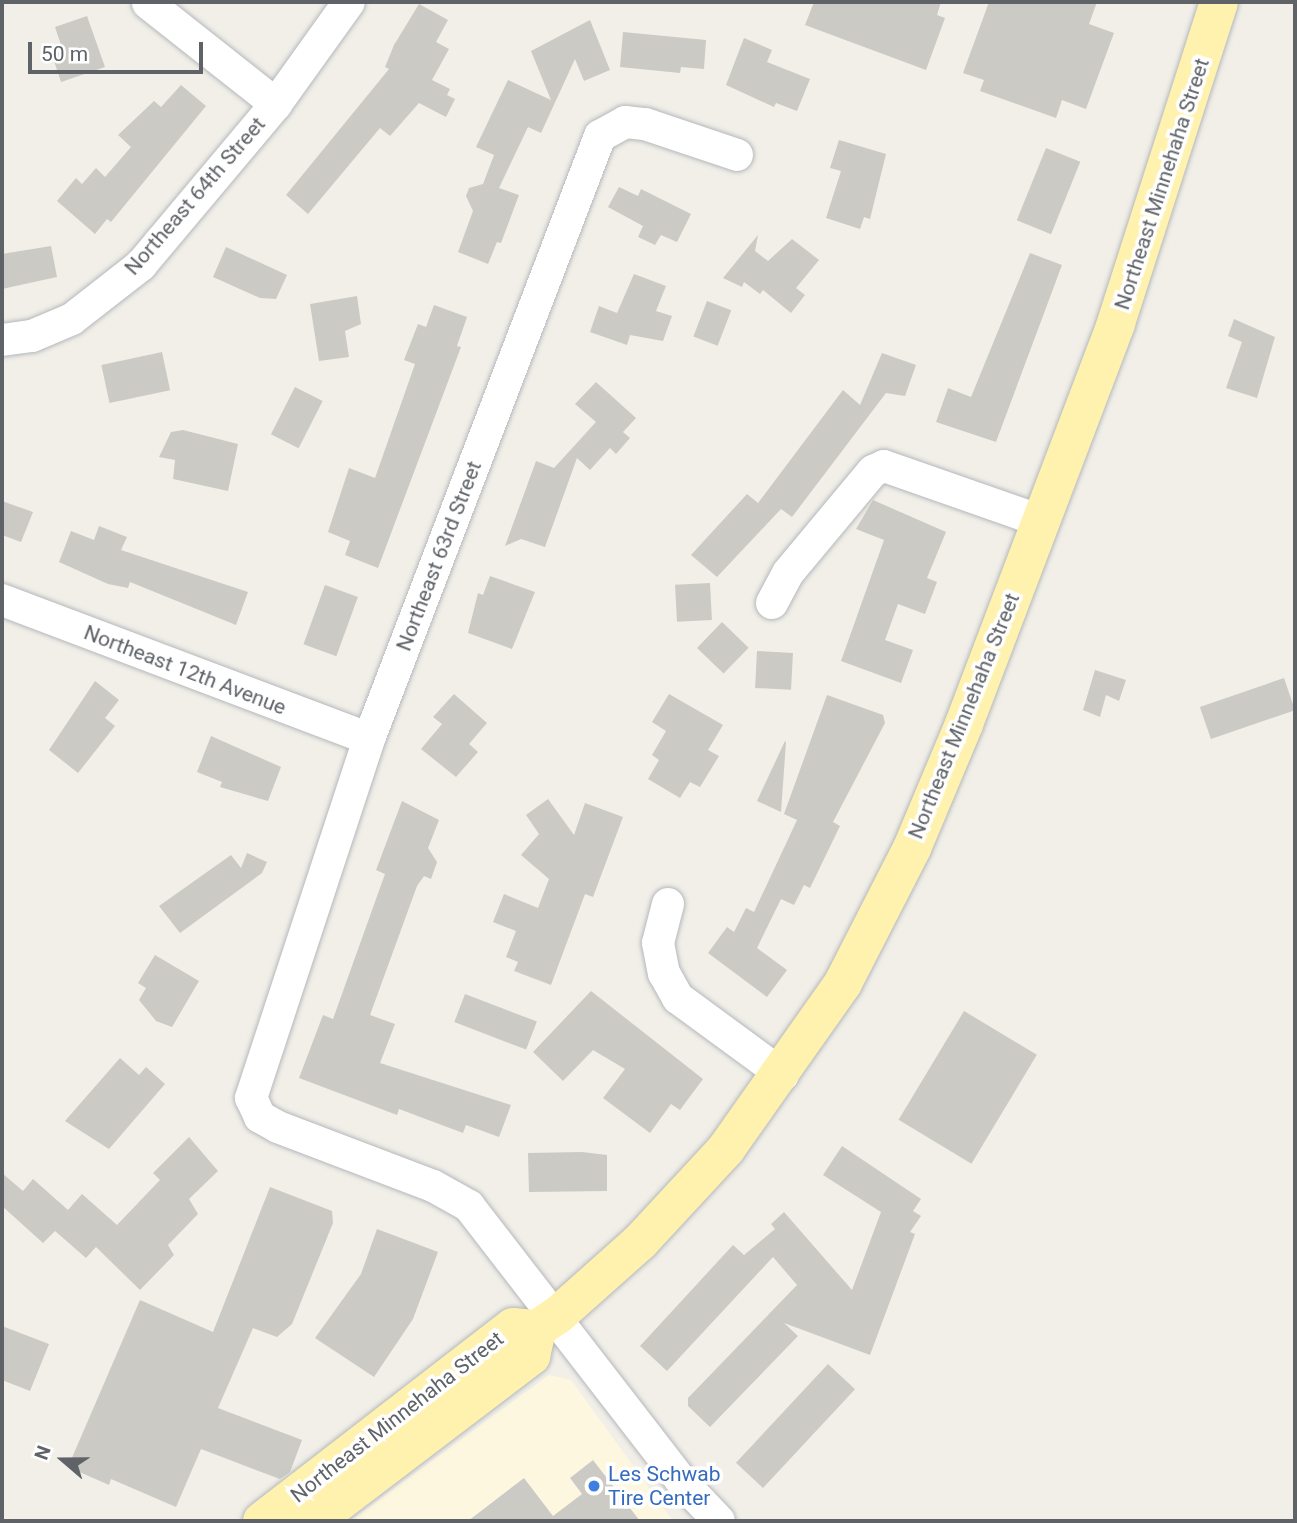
<!DOCTYPE html>
<html>
<head>
<meta charset="utf-8">
<style>
	body { margin:0 }
	#map { position:relative; width:1297px; height:1523px; overflow:hidden; background:#f1efe8; font-family:Roboto,sans-serif }
	div>[style] { position:absolute }
	[style*='--x'] { left:calc(var(--x)*1px); top:calc(var(--y)*1px); width:calc(var(--w)*1px); rotate:calc(var(--a)*1deg) }
	.commercial>* { inset:0; background:#fef7e0 }
	.building>* { inset:0; background:#cccac5; transform-origin:0 0 }
	.roads { filter:drop-shadow(0 0 2px #b5b8bc) drop-shadow(0 0 2px #b5b8bc) }
	.minor>* { height:32px; margin:-16px; padding:0 16px; transform-origin:16px; border-radius:16px; background:#fff }
	.major>* { height:38px; margin:-19px; padding:0 19px; transform-origin:19px; border-radius:19px; background:#fff2af }
	.dots>* { width:19px; height:19px; translate:-50% -50%; box-sizing:border-box; border:4px solid #fff; border-radius:50% }
	span { translate:-50% -50%; white-space:nowrap; text-align:center; line-height:1.15; -webkit-text-stroke:7px #fff; paint-order:stroke }
	.street-label { font-size:21px; color:#5f6368 }
	.shop-label { font-size:21px; color:#366cbe }
	.left { translate:0 -50%; text-align:left }
	.frame { position:absolute; inset:0; border:4px solid #5f6368; pointer-events:none }
	.north { position:absolute; left:28px; top:1425px; width:70px; height:70px; -webkit-text-stroke:5px #fff; paint-order:stroke; rotate:290deg; font-size:19px; font-weight:700; line-height:28px; text-align:center; color:#5f6368 }
	.north::after { content:''; display:block; margin:auto; width:24px; height:32px; background:#5f6368; clip-path:polygon(50% 0,100% 100%,50% 72%,0 100%) }
	.scale { position:absolute; left:28px; top:42px; width:175px; height:32px; box-sizing:border-box; border:4px solid #5f6368; border-top:0; padding-left:9px; font-size:21px; line-height:24px; white-space:nowrap; color:#5f6368; -webkit-text-stroke:5px #fff; paint-order:stroke }
</style>
</head>
<body>
<div id="map">
	<div class="commercial">
		<i style="clip-path:polygon(549px 1375px,571px 1380px,673px 1521px,350px 1521px)"></i>
	</div>
	<div class="building">
		<i style="clip-path:polygon(814px 2px,941px 2px,937px 15px,945px 18px,926px 70px,805px 25px)"></i>
		<i style="clip-path:polygon(989px 2px,1097px 2px,1089px 24px,1114px 33px,1086px 109px,1062px 100px,1056px 118px,980px 91px,984px 80px,963px 73px)"></i>
		<i style="clip-path:polygon(419px 4px,448px 20px,436px 42px,449px 49px,432px 80px,450px 89px,447px 95px,455px 99px,446px 117px,419px 103px,390px 136px,380px 128px,308px 214px,286px 195px,389px 69px,385px 67px,394px 45px)"></i>
		<i style="clip-path:polygon(87px 16px,105px 67px,61px 82px,52px 55px,63px 51px,55px 27px)"></i>
		<i style="clip-path:polygon(590px 20px,610px 70px,584px 81px,575px 59px,541px 133px,528px 127px,499px 188px,519px 195px,501px 243px,497px 242px,488px 264px,458px 252px,473px 211px,466px 196px,469px 188px,483px 184px,494px 155px,476px 147px,508px 80px,551px 100px,531px 51px)"></i>
		<i style="clip-path:polygon(623px 32px,706px 40px,704px 69px,681px 67px,680px 73px,620px 67px)"></i>
		<i style="clip-path:polygon(744px 38px,772px 50px,767px 62px,810px 79px,797px 111px,776px 103px,774px 107px,726px 85px)"></i>
		<i style="clip-path:polygon(181px 85px,206px 106px,111px 222px,107px 219px,95px 234px,57px 201px,76px 178px,82px 184px,96px 168px,105px 177px,131px 147px,118px 135px,154px 101px,161px 107px)"></i>
		<i style="clip-path:polygon(839px 140px,886px 154px,870px 219px,864px 217px,860px 229px,826px 218px,841px 171px,830px 168px)"></i>
		<i style="left:1046px;top:148px;width:37px;height:78px;rotate:22deg"></i>
		<i style="clip-path:polygon(619px 187px,638px 196px,641px 189px,691px 214px,677px 242px,661px 235px,655px 245px,638px 237px,643px 226px,608px 207px)"></i>
		<i style="clip-path:polygon(758px 235px,755px 251px,768px 261px,792px 239px,819px 260px,796px 288px,805px 295px,791px 313px,763px 290px,760px 294px,744px 282px,742px 287px,723px 278px)"></i>
		<i style="clip-path:polygon(51px 246px,57px 277px,2px 289px,2px 254px)"></i>
		<i style="clip-path:polygon(226px 247px,287px 275px,276px 299px,260px 298px,213px 277px)"></i>
		<i style="clip-path:polygon(1030px 253px,1062px 265px,996px 442px,936px 422px,948px 388px,971px 397px)"></i>
		<i style="clip-path:polygon(634px 274px,666px 286px,656px 311px,672px 316px,663px 341px,630px 335px,627px 345px,590px 332px,599px 306px,617px 313px)"></i>
		<i style="clip-path:polygon(357px 296px,361px 324px,345px 331px,349px 357px,319px 361px,310px 304px)"></i>
		<i style="left:707px;top:301px;width:26px;height:38px;rotate:21deg"></i>
		<i style="clip-path:polygon(434px 305px,467px 317px,457px 346px,461px 347px,378px 568px,345px 555px,350px 541px,328px 532px,349px 468px,375px 478px,415px 364px,404px 360px,418px 324px,426px 327px)"></i>
		<i style="clip-path:polygon(1234px 319px,1275px 337px,1257px 398px,1226px 388px,1242px 342px,1228px 336px)"></i>
		<i style="left:162px;top:352px;width:39px;height:62px;rotate:78deg"></i>
		<i style="clip-path:polygon(882px 353px,916px 365px,905px 396px,886px 393px,792px 517px,781px 509px,717px 577px,691px 555px,747px 494px,758px 503px,843px 390px,860px 405px)"></i>
		<i style="clip-path:polygon(596px 382px,636px 418px,623px 432px,630px 438px,616px 454px,610px 448px,590px 470px,577px 458px,545px 547px,521px 539px,505px 546px,536px 461px,554px 468px,596px 422px,575px 404px)"></i>
		<i style="left:295px;top:387px;width:31px;height:53px;rotate:27deg"></i>
		<i style="clip-path:polygon(183px 430px,238px 444px,228px 491px,173px 479px,175px 460px,159px 457px,171px 432px)"></i>
		<i style="clip-path:polygon(873px 500px,946px 532px,927px 578px,937px 582px,925px 614px,898px 604px,885px 640px,913px 650px,901px 683px,841px 661px,884px 540px,856px 529px)"></i>
		<i style="clip-path:polygon(2px 501px,33px 512px,21px 542px,2px 535px)"></i>
		<i style="clip-path:polygon(99px 526px,127px 537px,121px 550px,248px 592px,236px 625px,130px 582px,128px 588px,108px 584px,59px 562px,71px 531px,94px 540px)"></i>
		<i style="clip-path:polygon(490px 576px,535px 592px,512px 649px,468px 633px,478px 593px,483px 595px)"></i>
		<i style="left:710px;top:583px;width:37px;height:35px;rotate:87deg"></i>
		<i style="left:325px;top:585px;width:35px;height:63px;rotate:20deg"></i>
		<i style="left:722px;top:622px;width:37px;height:36px;rotate:44deg"></i>
		<i style="left:757px;top:651px;width:36px;height:37px;rotate:3deg"></i>
		<i style="clip-path:polygon(1095px 670px,1126px 680px,1119px 701px,1106px 695px,1100px 717px,1083px 710px)"></i>
		<i style="left:1284px;top:678px;width:34px;height:89px;rotate:71deg"></i>
		<i style="clip-path:polygon(95px 681px,119px 700px,105px 718px,115px 726px,78px 773px,49px 750px)"></i>
		<i style="clip-path:polygon(454px 694px,487px 723px,469px 744px,478px 752px,456px 777px,421px 749px,442px 724px,433px 717px)"></i>
		<i style="clip-path:polygon(669px 694px,723px 725px,708px 750px,719px 756px,700px 787px,690px 782px,680px 798px,648px 779px,659px 760px,652px 755px,666px 731px,652px 722px)"></i>
		<i style="clip-path:polygon(827px 695px,883px 715px,885px 723px,833px 822px,840px 826px,810px 888px,804px 885px,794px 905px,781px 899px,757px 948px,787px 970px,767px 997px,708px 953px,727px 927px,734px 932px,746px 908px,754px 912px,797px 820px,784px 814px)"></i>
		<i style="clip-path:polygon(211px 736px,281px 767px,268px 801px,220px 787px,222px 782px,197px 772px)"></i>
		<i style="clip-path:polygon(785px 741px,786px 742px,781px 812px,757px 801px)"></i>
		<i style="clip-path:polygon(548px 799px,574px 835px,585px 803px,623px 817px,593px 897px,585px 894px,551px 985px,514px 971px,518px 962px,506px 957px,516px 931px,493px 922px,504px 894px,538px 908px,549px 879px,521px 855px,539px 834px,526px 815px)"></i>
		<i style="clip-path:polygon(402px 801px,439px 820px,428px 848px,437px 862px,431px 879px,424px 876px,417px 886px,370px 1015px,395px 1024px,380px 1063px,511px 1105px,499px 1137px,466px 1125px,463px 1133px,399px 1109px,397px 1115px,299px 1078px,323px 1015px,333px 1019px,385px 874px,376px 870px)"></i>
		<i style="clip-path:polygon(247px 853px,267px 862px,262px 873px,180px 933px,159px 906px,231px 855px,241px 868px)"></i>
		<i style="clip-path:polygon(155px 955px,199px 981px,172px 1027px,156px 1021px,139px 1000px,146px 988px,138px 983px)"></i>
		<i style="clip-path:polygon(591px 991px,703px 1079px,680px 1110px,671px 1104px,650px 1133px,603px 1098px,625px 1069px,593px 1050px,563px 1081px,533px 1052px)"></i>
		<i style="left:465px;top:994px;width:77px;height:30px;rotate:21deg"></i>
		<i style="left:964px;top:1011px;width:85px;height:127px;rotate:31deg"></i>
		<i style="clip-path:polygon(120px 1058px,139px 1075px,146px 1067px,165px 1084px,109px 1149px,65px 1121px)"></i>
		<i style="clip-path:polygon(189px 1137px,218px 1171px,189px 1199px,198px 1214px,168px 1245px,174px 1255px,140px 1290px,96px 1247px,86px 1258px,55px 1231px,43px 1243px,2px 1206px,2px 1173px,23px 1191px,33px 1179px,68px 1210px,82px 1194px,117px 1225px,160px 1180px,153px 1173px)"></i>
		<i style="clip-path:polygon(842px 1146px,921px 1199px,913px 1211px,921px 1216px,910px 1232px,915px 1234px,870px 1355px,784px 1323px,798px 1336px,710px 1427px,688px 1406px,688px 1398px,797px 1285px,773px 1257px,667px 1371px,640px 1346px,733px 1245px,744px 1255px,775px 1229px,771px 1224px,784px 1212px,852px 1290px,881px 1212px,823px 1175px)"></i>
		<i style="clip-path:polygon(582px 1152px,607px 1155px,607px 1191px,529px 1192px,528px 1153px)"></i>
		<i style="clip-path:polygon(270px 1187px,332px 1211px,333px 1223px,292px 1324px,277px 1337px,253px 1328px,218px 1408px,302px 1440px,290px 1472px,280px 1479px,201px 1449px,176px 1507px,111px 1479px,109px 1485px,68px 1467px,140px 1300px,213px 1332px)"></i>
		<i style="clip-path:polygon(377px 1229px,438px 1252px,413px 1319px,374px 1377px,315px 1338px,361px 1274px)"></i>
		<i style="clip-path:polygon(2px 1326px,49px 1344px,30px 1391px,2px 1380px)"></i>
		<i style="left:828px;top:1364px;width:37px;height:135px;rotate:43deg"></i>
		<i style="clip-path:polygon(593px 1460px,640px 1521px,468px 1521px,524px 1478px,553px 1516px,582px 1494px,570px 1478px)"></i>
	</div>
	<div class="roads">
		<div class="minor">
			<i style="--x:148;--y:3;--w:163;--a:38.3"></i>
			<i style="--x:2;--y:340;--w:30;--a:-8"></i>
			<i style="--x:32;--y:336;--w:43;--a:-23"></i>
			<i style="--x:72;--y:319;--w:88;--a:-38"></i>
			<i style="--x:141;--y:265;--w:210;--a:-50"></i>
			<i style="--x:276;--y:104;--w:125;--a:-54.4"></i>
			<i style="--x:2;--y:600;--w:392;--a:20.7"></i>
			<i style="--x:772;--y:603;--w:34;--a:-62"></i>
			<i style="--x:788;--y:573;--w:133;--a:-50.2"></i>
			<i style="--x:873;--y:471;--w:12;--a:-24"></i>
			<i style="--x:884;--y:466;--w:166;--a:19.3"></i>
			<i style="--x:668;--y:904;--w:40;--a:104.4"></i>
			<i style="--x:658;--y:943;--w:31;--a:79"></i>
			<i style="--x:664;--y:973;--w:29;--a:61"></i>
			<i style="--x:678;--y:998;--w:130;--a:36.3"></i>
			<i style="--x:719;--y:1521;--w:52;--a:-133.5"></i>
			<i style="--x:683;--y:1483;--w:350;--a:-127.7"></i>
			<i style="--x:469;--y:1206;--w:41;--a:-150.9"></i>
			<i style="--x:433;--y:1186;--w:166;--a:-159.2"></i>
			<i style="--x:278;--y:1127;--w:21;--a:-151"></i>
			<i style="--x:260;--y:1117;--w:21;--a:-115"></i>
			<i style="--x:251;--y:1098;--w:378;--a:-71.8"></i>
			<i style="--x:369;--y:739;--w:646;--a:-69.04"></i>
			<i style="--x:600;--y:136;--w:29;--a:-29"></i>
			<i style="--x:625;--y:122;--w:20;--a:6"></i>
			<i style="--x:645;--y:124;--w:97;--a:18.6"></i>
		</div>
		<div class="major">
			<i style="--x:262;--y:1521;--w:317;--a:-37.7"></i>
			<i style="--x:513;--y:1327;--w:24;--a:5"></i>
			<i style="--x:537;--y:1329;--w:25;--a:-34"></i>
			<i style="--x:558;--y:1315;--w:110;--a:-41.7"></i>
			<i style="--x:640;--y:1242;--w:127;--a:-47.2"></i>
			<i style="--x:726;--y:1149;--w:203;--a:-54.8"></i>
			<i style="--x:843;--y:983;--w:152;--a:-62.9"></i>
			<i style="--x:912;--y:848;--w:134;--a:-67.2"></i>
			<i style="--x:964;--y:724;--w:429;--a:-69.2"></i>
			<i style="--x:1116;--y:323;--w:337;--a:-72.2"></i>
			<i style="--x:314;--y:1521;--w:273;--a:-37.2"></i>
			<i style="--x:531;--y:1356;--w:28;--a:-77"></i>
		</div>
	</div>
	<div class="dots">
		<i style="left:594px;top:1486px;background:#3f7fe0"></i>
	</div>
	<div class="street-label">
		<span style="left:1162px;top:184px;rotate:-72deg">Northeast Minnehaha Street</span>
		<span style="left:195px;top:196px;rotate:-49deg">Northeast 64th Street</span>
		<span style="left:439px;top:556px;rotate:-69deg">Northeast 63rd Street</span>
		<span style="left:185px;top:670px;rotate:21deg">Northeast 12th Avenue</span>
		<span style="left:964px;top:716px;rotate:-68deg">Northeast Minnehaha Street</span>
		<span style="left:397px;top:1417px;rotate:-38deg">Northeast Minnehaha Street</span>
	</div>
	<div class="shop-label">
		<span class="left" style="left:608px;top:1486px">Les Schwab<br>Tire Center</span>
	</div>
	<div class="frame"></div>
	<div class="north">N</div>
	<div class="scale">50 m</div>
</div>
</body>
</html>
